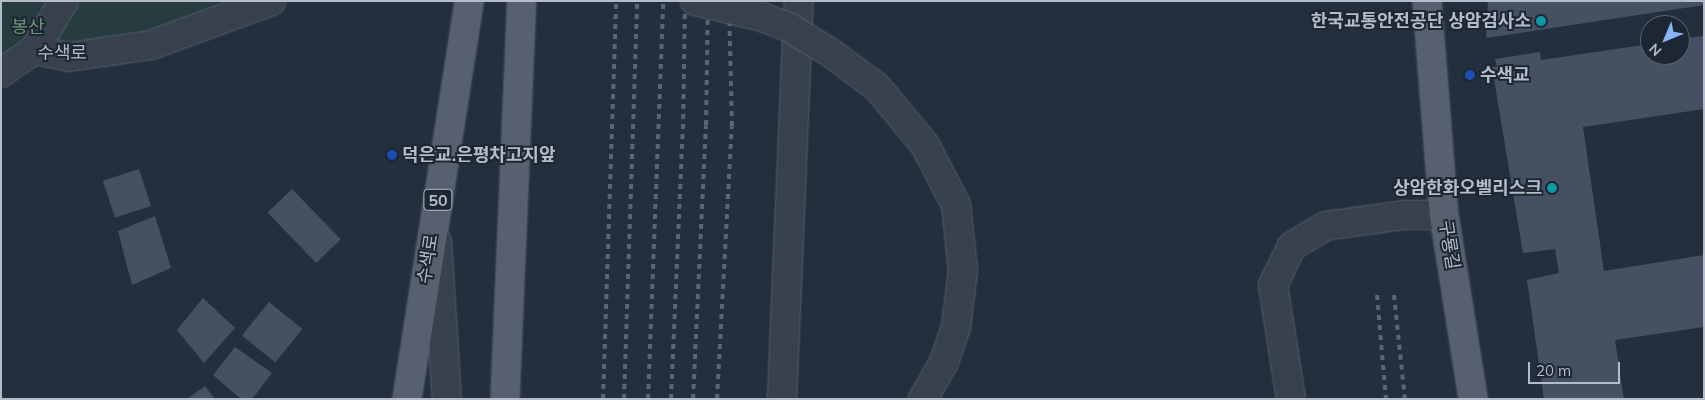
<!DOCTYPE html>
<html>
<head>
<meta charset="utf-8">
<style>
	body { margin:0 }
	#map { position:relative; width:1705px; height:400px; overflow:hidden; background:#242f3e; font-family:Mulish,"Noto Sans KR",sans-serif }
	div>[style] { position:absolute }
	[style*='--x'] { left:calc(var(--x)*1px); top:calc(var(--y)*1px); width:calc(var(--w)*1px); rotate:calc(var(--a)*1deg) }
	.green>* { inset:0; background:#263c3f }
	.building>* { inset:0; background:#455162; transform-origin:0 0 }
	.roads { filter:drop-shadow(0 0 1px #565f6c) drop-shadow(0 0 1px #565f6c) }
	.minor>* { height:28px; margin:-14px; padding:0 14px; transform-origin:14px; border-radius:14px; background:#38414e }
	.major>* { height:28px; margin:-14px; padding:0 14px; transform-origin:14px; border-radius:14px; background:#56606e }
	.rail>* { height:4px; margin-top:-2px; transform-origin:0; background:repeating-linear-gradient(90deg,#5a6575 0 5px,transparent 0 10px) }
	.bridges { filter:drop-shadow(0 0 1px #565f6c) drop-shadow(0 0 1px #565f6c) }
	.minor-bridge>* { height:28px; margin:-14px; padding:0 14px; transform-origin:14px; border-radius:14px; background:#38414e }
	.dots>* { width:14px; height:14px; translate:-50% -50%; box-sizing:border-box; border:2px solid #1d2633; border-radius:50% }
	span { translate:-50% -50%; white-space:nowrap; text-align:center; line-height:1.15; -webkit-text-stroke:4px #1d2633; paint-order:stroke }
	.shield-label span { padding:1px 4px; background:#1d2633; border:1px solid; border-radius:4px; -webkit-text-stroke-width:0 }
	.shield-label { font-size:16px; color:#b4bcc9; font-weight:700 }
	.poi-label { font-size:18px; color:#b4bcc9; font-weight:700 }
	.right { translate:-100% -50%; text-align:right }
	.left { translate:0 -50%; text-align:left }
	.park-label { font-size:18px; color:#6b9a76 }
	.street-label { font-size:18px; color:#b4bcc9 }
	.frame { position:absolute; inset:0; border:2px solid #b4bcc9; pointer-events:none }
	.north { position:absolute; left:1640px; top:15px; width:50px; height:50px; box-sizing:border-box; background:#1d2633; border:1px solid #59626f; border-radius:50%; rotate:225deg; font-size:14px; font-weight:700; line-height:20px; text-align:center; color:#b4bcc9 }
	.north::after { content:''; display:block; margin:auto; width:18px; height:22px; background:#8ab4f8; clip-path:polygon(50% 0,100% 100%,50% 72%,0 100%) }
	.scale { position:absolute; left:1528px; top:362px; width:92px; height:22px; box-sizing:border-box; border:2px solid #b4bcc9; border-top:0; padding-left:6px; font-size:15px; line-height:18px; white-space:nowrap; color:#b4bcc9; -webkit-text-stroke:4px #1d2633; paint-order:stroke }
</style>
</head>
<body>
<div id="map">
	<div class="green">
		<i style="clip-path:polygon(1px 1px,228px 1px,136px 37px,1px 57px)"></i>
	</div>
	<div class="building">
		<i style="clip-path:polygon(1488px 1px,1704px 1px,1704px 5px,1486px 38px)"></i>
		<i style="clip-path:polygon(1704px 36px,1704px 109px,1583px 127px,1604px 271px,1704px 255px,1704px 327px,1615px 340px,1624px 399px,1544px 399px,1527px 280px,1559px 273px,1555px 249px,1523px 253px,1492px 67px,1497px 67px,1495px 59px,1540px 52px,1541px 60px,1650px 44px,1650px 55px,1680px 55px,1680px 39px)"></i>
		<i style="left:139px;top:169px;width:39px;height:38px;rotate:72deg"></i>
		<i style="left:292px;top:189px;width:70px;height:34px;rotate:46deg"></i>
		<i style="clip-path:polygon(155px 216px,171px 268px,132px 285px,118px 231px)"></i>
		<i style="clip-path:polygon(203px 298px,235px 328px,204px 363px,177px 330px)"></i>
		<i style="left:269px;top:302px;width:43px;height:43px;rotate:39deg"></i>
		<i style="clip-path:polygon(235px 347px,272px 373px,252px 399px,241px 399px,213px 375px)"></i>
		<i style="clip-path:polygon(205px 386px,215px 399px,187px 399px)"></i>
	</div>
	<div class="roads">
		<div class="minor">
			<i style="--x:34;--y:50;--w:36;--a:11"></i>
			<i style="--x:69;--y:57;--w:83;--a:-8.3"></i>
			<i style="--x:151;--y:45;--w:128;--a:-20.1"></i>
			<i style="--x:1;--y:73;--w:40;--a:-34.9"></i>
			<i style="--x:34;--y:50;--w:57;--a:-58.5"></i>
			<i style="--x:437;--y:242;--w:157;--a:86.4"></i>
			<i style="--x:782;--y:399;--w:398;--a:-87.6"></i>
			<i style="--x:1291;--y:399;--w:115;--a:-99"></i>
			<i style="--x:1273;--y:285;--w:43;--a:-64"></i>
			<i style="--x:1292;--y:246;--w:39;--a:-31"></i>
			<i style="--x:1325;--y:226;--w:80;--a:-7.9"></i>
			<i style="--x:1404;--y:215;--w:40;--a:0"></i>
		</div>
		<div class="major">
			<i style="--x:1427;--y:1;--w:215;--a:85.5"></i>
			<i style="--x:1444;--y:215;--w:186;--a:81"></i>
			<i style="--x:407;--y:399;--w:403;--a:-81.1"></i>
			<i style="--x:505;--y:399;--w:398;--a:-87.6"></i>
		</div>
	</div>
	<div class="rail">
		<i style="--x:1377;--y:295;--w:104;--a:85.1"></i>
		<i style="--x:1394;--y:295;--w:105;--a:84"></i>
		<i style="--x:603;--y:399;--w:398;--a:-88.1"></i>
		<i style="--x:624;--y:399;--w:398;--a:-88.1"></i>
		<i style="--x:648;--y:399;--w:398;--a:-87.8"></i>
		<i style="--x:671;--y:399;--w:270;--a:-87.5"></i>
		<i style="--x:683;--y:129;--w:128;--a:-89.1"></i>
		<i style="--x:693;--y:399;--w:274;--a:-87.3"></i>
		<i style="--x:706;--y:125;--w:124;--a:-89.1"></i>
		<i style="--x:717;--y:399;--w:273;--a:-86.9"></i>
		<i style="--x:732;--y:126;--w:125;--a:-91.4"></i>
	</div>
	<div class="bridges">
		<div class="minor-bridge">
			<i style="--x:695;--y:1;--w:69;--a:13.4"></i>
			<i style="--x:762;--y:17;--w:30;--a:21"></i>
			<i style="--x:790;--y:28;--w:48;--a:31.4"></i>
			<i style="--x:831;--y:53;--w:57;--a:36.5"></i>
			<i style="--x:877;--y:87;--w:75;--a:50.4"></i>
			<i style="--x:925;--y:145;--w:68;--a:62.7"></i>
			<i style="--x:956;--y:205;--w:65;--a:83.9"></i>
			<i style="--x:963;--y:270;--w:57;--a:97"></i>
			<i style="--x:956;--y:327;--w:37;--a:109"></i>
			<i style="--x:944;--y:362;--w:43;--a:119.6"></i>
		</div>
	</div>
	<div class="dots">
		<i style="left:1541px;top:21px;background:#0f9aa8"></i>
		<i style="left:1470px;top:75px;background:#1a4fb4"></i>
		<i style="left:392px;top:155px;background:#1a4fb4"></i>
		<i style="left:1552px;top:188px;background:#0f9aa8"></i>
	</div>
	<div class="shield-label">
		<span style="left:438px;top:200px">50</span>
	</div>
	<div class="poi-label">
		<span class="right" style="left:1531px;top:21px">한국교통안전공단 상암검사소</span>
		<span class="left" style="left:1480px;top:75px">수색교</span>
		<span class="left" style="left:402px;top:155px">덕은교.은평차고지앞</span>
		<span class="right" style="left:1542px;top:188px">상암한화오벨리스크</span>
	</div>
	<div class="park-label">
		<span style="left:28px;top:27px">봉산</span>
	</div>
	<div class="street-label">
		<span style="left:62px;top:53px">수색로</span>
		<span style="left:1449px;top:245px;rotate:81deg">구룡길</span>
		<span style="left:428px;top:259px;rotate:-81deg">수색로</span>
	</div>
	<div class="frame"></div>
	<div class="north">N</div>
	<div class="scale">20 m</div>
</div>
</body>
</html>
